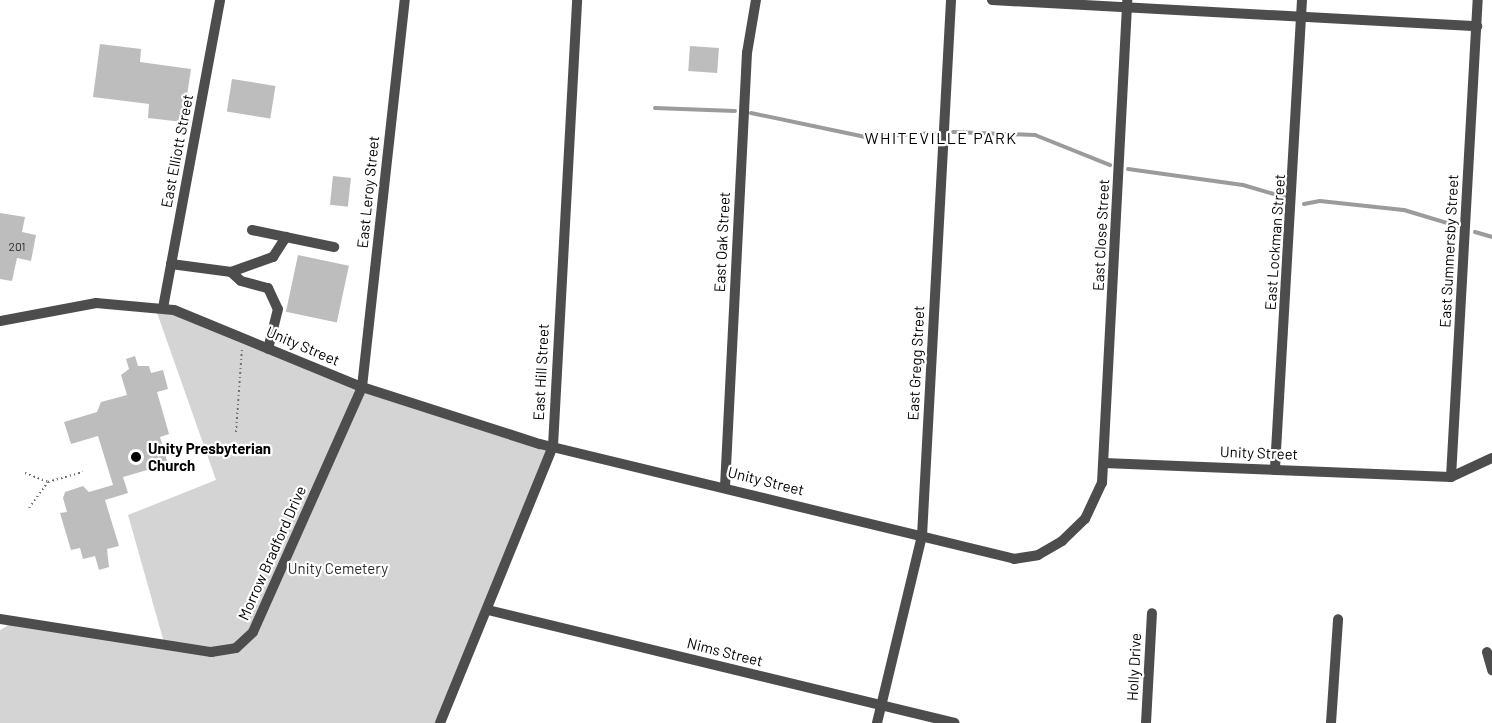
<!DOCTYPE html>
<html>
<head>
<meta charset="utf-8">
<style>
	body { margin:0 }
	#map { position:relative; width:1492px; height:723px; overflow:hidden; background:#fff; font-family:Barlow,sans-serif }
	div>[style] { position:absolute }
	[style*='--x'] { left:calc(var(--x)*1px); top:calc(var(--y)*1px); width:calc(var(--w)*1px); rotate:calc(var(--a)*1deg) }
	.green>* { inset:0; background:#d4d4d4 }
	.stream>* { height:4px; margin:-2px; padding:0 2px; transform-origin:2px; border-radius:2px; background:#9b9b9b }
	.building>* { inset:0; background:#bdbdbd; transform-origin:0 0 }
	.path>* { height:2px; margin-top:-1px; transform-origin:0; background:repeating-linear-gradient(90deg,#6f6f6f 0 1.5px,transparent 0 4.5px) }
	.minor>* { height:10px; margin:-5px; padding:0 5px; transform-origin:5px; border-radius:5px; background:#4d4d4d }
	.dots>* { width:16px; height:16px; translate:-50% -50%; box-sizing:border-box; border:3px solid #fff; border-radius:50% }
	span { translate:-50% -50%; white-space:nowrap; text-align:center; line-height:1.15; -webkit-text-stroke:4.5px #fff; paint-order:stroke }
	.number-label { font-size:12px; color:#2f2f2f }
	.number-label span { -webkit-text-stroke-width:0 }
	.street-label { font-size:15px; color:#000 }
	.poi-label { font-size:15px; color:#000; font-weight:700 }
	.left { translate:0 -50%; text-align:left }
	.park-label { font-size:15px; color:#2b2b2b }
	.neighbourhood-label { font-size:16px; color:#000; letter-spacing:1.5px }
</style>
</head>
<body>
<div id="map">
	<div class="green">
		<i style="clip-path:polygon(156px 310px,173px 312px,295px 363px,550px 448px,438px 723px,0 723px,0 630px,12px 623px,165px 646px,128px 515px,216px 480px)"></i>
	</div>
	<div class="stream">
		<i style="--x:655;--y:108;--w:80;--a:2.1"></i>
		<i style="--x:751;--y:113;--w:117;--a:11.8"></i>
		<i style="--x:866;--y:137;--w:68;--a:-3.4"></i>
		<i style="--x:953;--y:132;--w:82;--a:2.1"></i>
		<i style="--x:1035;--y:135;--w:81;--a:21.8"></i>
		<i style="--x:1128;--y:169;--w:116;--a:7.9"></i>
		<i style="--x:1243;--y:185;--w:43;--a:16.3"></i>
		<i style="--x:1304;--y:204;--w:16;--a:-11"></i>
		<i style="--x:1320;--y:201;--w:84;--a:6.1"></i>
		<i style="--x:1404;--y:210;--w:55;--a:16.8"></i>
		<i style="--x:1475;--y:232;--w:18;--a:16"></i>
	</div>
	<div class="building">
		<i style="clip-path:polygon(100px 44px,141px 49px,140px 62px,191px 69px,183px 122px,148px 118px,149px 104px,93px 97px)"></i>
		<i style="left:690px;top:46px;width:29px;height:25px;rotate:4deg"></i>
		<i style="left:232px;top:79px;width:44px;height:33px;rotate:9deg"></i>
		<i style="left:333px;top:176px;width:18px;height:29px;rotate:6deg"></i>
		<i style="clip-path:polygon(0 213px,25px 217px,22px 232px,36px 235px,31px 261px,17px 258px,12px 281px,0 279px)"></i>
		<i style="left:298px;top:255px;width:52px;height:58px;rotate:12deg"></i>
		<i style="clip-path:polygon(135px 356px,138px 366px,149px 366px,151px 373px,163px 370px,168px 389px,157px 392px,169px 434px,160px 437px,168px 464px,123px 477px,128px 493px,105px 500px,119px 546px,107px 549px,109px 567px,99px 570px,95px 556px,83px 559px,80px 548px,71px 550px,60px 513px,67px 512px,63px 498px,65px 492px,83px 486px,89px 492px,113px 485px,98px 436px,71px 444px,64px 422px,97px 412px,101px 402px,127px 395px,121px 375px,129px 369px,126px 359px)"></i>
	</div>
	<div class="path">
		<i style="--x:236;--y:432;--w:84;--a:-85.9"></i>
		<i style="--x:25;--y:473;--w:25;--a:21"></i>
		<i style="--x:48;--y:482;--w:36;--a:-16"></i>
		<i style="--x:29;--y:508;--w:32;--a:-54"></i>
	</div>
	<div class="minor">
		<i style="--x:992;--y:0;--w:486;--a:3.1"></i>
		<i style="--x:252;--y:230;--w:84;--a:11.7"></i>
		<i style="--x:171;--y:264;--w:61;--a:7.6"></i>
		<i style="--x:231;--y:272;--w:13;--a:42"></i>
		<i style="--x:241;--y:281;--w:28;--a:15"></i>
		<i style="--x:268;--y:288;--w:23;--a:65"></i>
		<i style="--x:278;--y:309;--w:41;--a:104"></i>
		<i style="--x:231;--y:272;--w:45;--a:-19.7"></i>
		<i style="--x:273;--y:257;--w:24;--a:-57"></i>
		<i style="--x:163;--y:308;--w:313;--a:-79.5"></i>
		<i style="--x:0;--y:321;--w:98;--a:-10.6"></i>
		<i style="--x:96;--y:303;--w:78;--a:5.1"></i>
		<i style="--x:174;--y:310;--w:203;--a:22.3"></i>
		<i style="--x:362;--y:387;--w:187;--a:17.8"></i>
		<i style="--x:540;--y:444;--w:488;--a:13.6"></i>
		<i style="--x:1014;--y:559;--w:24;--a:-9"></i>
		<i style="--x:1038;--y:555;--w:28;--a:-30"></i>
		<i style="--x:1062;--y:541;--w:32;--a:-44"></i>
		<i style="--x:1085;--y:519;--w:40;--a:-65"></i>
		<i style="--x:1102;--y:483;--w:484;--a:-87"></i>
		<i style="--x:1104;--y:463;--w:347;--a:2.3"></i>
		<i style="--x:1451;--y:477;--w:45;--a:-24.9"></i>
		<i style="--x:1275;--y:468;--w:469;--a:-86.7"></i>
		<i style="--x:1451;--y:477;--w:478;--a:-86.8"></i>
		<i style="--x:725;--y:487;--w:435;--a:-87.1"></i>
		<i style="--x:747;--y:53;--w:54;--a:-80.4"></i>
		<i style="--x:488;--y:610;--w:480;--a:13.6"></i>
		<i style="--x:0;--y:619;--w:214;--a:8.9"></i>
		<i style="--x:211;--y:652;--w:25;--a:-9"></i>
		<i style="--x:236;--y:648;--w:23;--a:-43"></i>
		<i style="--x:253;--y:632;--w:268;--a:-66"></i>
		<i style="--x:362;--y:387;--w:389;--a:-83.7"></i>
		<i style="--x:1487;--y:652;--w:19;--a:74"></i>
		<i style="--x:440;--y:723;--w:299;--a:-67.8"></i>
		<i style="--x:553;--y:446;--w:447;--a:-86.9"></i>
		<i style="--x:877;--y:723;--w:192;--a:-76.5"></i>
		<i style="--x:922;--y:536;--w:537;--a:-86.9"></i>
		<i style="--x:1146;--y:723;--w:110;--a:-86.9"></i>
		<i style="--x:1331;--y:723;--w:104;--a:-86.1"></i>
	</div>
	<div class="dots">
		<i style="left:136px;top:457px;background:#000"></i>
	</div>
	<div class="number-label">
		<span style="left:17px;top:247px">201</span>
	</div>
	<div class="street-label">
		<span style="left:177px;top:151px;rotate:-79deg">East Elliott Street</span>
		<span style="left:368px;top:192px;rotate:-84deg">East Leroy Street</span>
		<span style="left:1101px;top:235px;rotate:-87deg">East Close Street</span>
		<span style="left:722px;top:242px;rotate:-87deg">East Oak Street</span>
		<span style="left:1275px;top:242px;rotate:-86deg">East Lockman Street</span>
		<span style="left:1449px;top:251px;rotate:-87deg">East Summersby Street</span>
		<span style="left:303px;top:346px;rotate:23deg">Unity Street</span>
		<span style="left:916px;top:363px;rotate:-87deg">East Gregg Street</span>
		<span style="left:541px;top:372px;rotate:-87deg">East Hill Street</span>
		<span style="left:1259px;top:453px;rotate:2deg">Unity Street</span>
		<span style="left:766px;top:481px;rotate:14deg">Unity Street</span>
		<span style="left:272px;top:553px;rotate:-66deg">Morrow Bradford Drive</span>
		<span style="left:725px;top:652px;rotate:14deg">Nims Street</span>
		<span style="left:1134px;top:667px;rotate:-87deg">Holly Drive</span>
	</div>
	<div class="poi-label">
		<span class="left" style="left:148px;top:457px">Unity Presbyterian<br>Church</span>
	</div>
	<div class="park-label">
		<span style="left:338px;top:569px">Unity Cemetery</span>
	</div>
	<div class="neighbourhood-label">
		<span style="left:941px;top:138px">WHITEVILLE PARK</span>
	</div>
</div>
</body>
</html>
